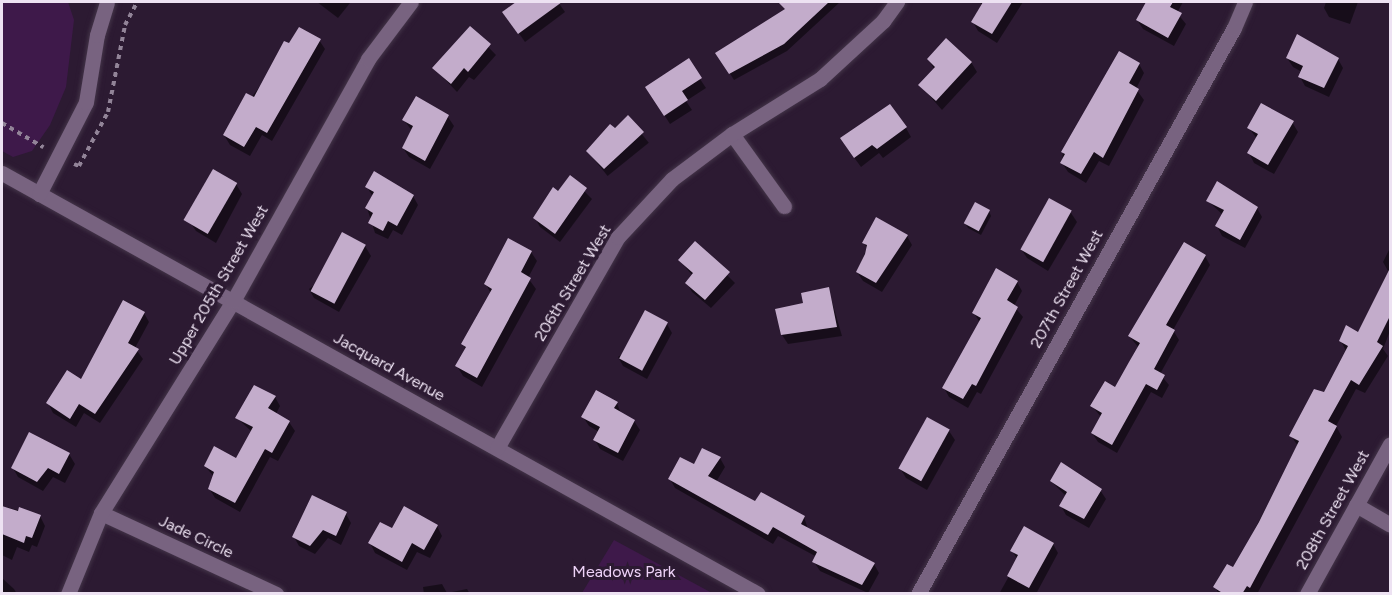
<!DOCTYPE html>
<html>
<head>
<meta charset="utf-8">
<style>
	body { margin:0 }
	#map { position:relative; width:1392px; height:595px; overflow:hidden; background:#2c1a32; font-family:Figtree,sans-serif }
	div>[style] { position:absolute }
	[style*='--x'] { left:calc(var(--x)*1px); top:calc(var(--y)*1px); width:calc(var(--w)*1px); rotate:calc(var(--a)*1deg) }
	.green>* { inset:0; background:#3e194a }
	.shadow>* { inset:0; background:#0007; transform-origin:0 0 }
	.building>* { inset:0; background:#c3accb; transform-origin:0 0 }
	.path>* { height:4px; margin-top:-2px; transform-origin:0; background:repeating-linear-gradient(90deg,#928498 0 4.5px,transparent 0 9px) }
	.roads { filter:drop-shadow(0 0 2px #443549) drop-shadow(0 0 2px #443549) }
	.minor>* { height:15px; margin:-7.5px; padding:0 7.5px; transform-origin:7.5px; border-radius:7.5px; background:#786380 }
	span { translate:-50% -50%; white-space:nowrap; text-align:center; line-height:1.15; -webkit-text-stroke:6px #2c1a32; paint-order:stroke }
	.street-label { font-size:16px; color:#ede2f2 }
	.park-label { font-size:16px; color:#eed3f8 }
	.frame { position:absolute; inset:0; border:3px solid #ede2f2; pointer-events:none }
</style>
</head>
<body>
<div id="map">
	<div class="green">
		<i style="clip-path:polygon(2px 2px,68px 2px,74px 20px,66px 87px,50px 125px,32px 151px,13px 157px,2px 151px)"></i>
		<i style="clip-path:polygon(614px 540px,712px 593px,582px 593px)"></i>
	</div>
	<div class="shadow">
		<i style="clip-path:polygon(317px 2px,349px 2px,350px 3px,338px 18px)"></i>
		<i style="clip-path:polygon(519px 2px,558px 2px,565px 12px,525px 42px,504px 12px)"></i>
		<i style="clip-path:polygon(788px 2px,840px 2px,787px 51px,734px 80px,717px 53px,786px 10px,784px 6px)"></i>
		<i style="clip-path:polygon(980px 2px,1023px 2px,997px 43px,978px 31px,973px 22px,982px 6px)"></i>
		<i style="clip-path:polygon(1148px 2px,1183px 2px,1177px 13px,1186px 24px,1174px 46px,1143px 29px,1137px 20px)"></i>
		<i style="clip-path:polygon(1326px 2px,1358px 2px,1350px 24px,1329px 17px,1324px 8px)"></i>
		<i style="clip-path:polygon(470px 28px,496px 55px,474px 80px,469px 77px,457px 92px,434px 68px)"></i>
		<i style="clip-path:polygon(319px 40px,325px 49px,272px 141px,262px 135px,250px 156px,230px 145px,224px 135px,290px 45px)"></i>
		<i style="clip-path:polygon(1287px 58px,1338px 59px,1343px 68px,1329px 97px,1305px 86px,1300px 77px,1302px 72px,1293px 67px)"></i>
		<i style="clip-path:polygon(929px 60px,971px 62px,977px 72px,942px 110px,920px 85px,934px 69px)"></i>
		<i style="clip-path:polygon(1139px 64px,1144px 73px,1136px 89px,1144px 100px,1109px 166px,1099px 161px,1086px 183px,1068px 172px,1062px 163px,1063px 152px)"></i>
		<i style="clip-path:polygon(700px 79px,706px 88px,686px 101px,692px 110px,670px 124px,652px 96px)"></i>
		<i style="clip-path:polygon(448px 117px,454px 126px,430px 169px,409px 157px,403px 148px,412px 131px,404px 120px)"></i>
		<i style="left:628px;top:117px;width:33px;height:53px;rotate:51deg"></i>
		<i style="clip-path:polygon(1292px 122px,1298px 132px,1274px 174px,1254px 163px,1249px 153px,1257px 139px,1249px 128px)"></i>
		<i style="clip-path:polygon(906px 128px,911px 137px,883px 158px,879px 153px,861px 167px,847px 148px)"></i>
		<i style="clip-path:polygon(570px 177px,592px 199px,560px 242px,540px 227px,535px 218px)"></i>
		<i style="clip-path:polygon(236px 184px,242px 194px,216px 243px,196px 231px,190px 222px)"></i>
		<i style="clip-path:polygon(367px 187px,413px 196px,418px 205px,402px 235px,393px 230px,388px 239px,375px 233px,367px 208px,373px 197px)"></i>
		<i style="clip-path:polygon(1049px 200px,1071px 213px,1077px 222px,1048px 271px,1027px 258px,1021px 249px)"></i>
		<i style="clip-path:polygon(1208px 201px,1257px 208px,1262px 217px,1245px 248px,1222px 236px,1217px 226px,1223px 215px)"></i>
		<i style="clip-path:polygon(989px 211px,991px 216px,981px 235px,968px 228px,965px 223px)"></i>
		<i style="clip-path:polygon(907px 236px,912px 245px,882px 292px,863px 281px,857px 272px,867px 248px,864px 243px)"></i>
		<i style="clip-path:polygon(695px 243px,735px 283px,711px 308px,692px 292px,687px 283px,693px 276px,680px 261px)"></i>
		<i style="clip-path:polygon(365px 246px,371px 256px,339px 312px,314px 298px,309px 289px)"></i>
		<i style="clip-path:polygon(1390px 248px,1390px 331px,1383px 349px,1388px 356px,1365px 393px,1356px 389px,1336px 426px,1342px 437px,1257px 594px,1219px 594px,1215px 587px,1234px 569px,1298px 446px,1291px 436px,1325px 394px,1346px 351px,1341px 341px,1359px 334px,1388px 271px,1383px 262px)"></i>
		<i style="clip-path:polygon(531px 252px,537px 261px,528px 278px,536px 289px,482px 387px,463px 376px,457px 366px,466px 350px,463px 344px,491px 294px,486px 284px)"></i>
		<i style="clip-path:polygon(1205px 256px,1210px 265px,1173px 330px,1179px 340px,1160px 374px,1169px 385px,1162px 398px,1151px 392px,1117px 453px,1098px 442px,1092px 433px,1101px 417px,1092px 406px,1115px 389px,1139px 348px,1129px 336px)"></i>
		<i style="clip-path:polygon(1017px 282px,1022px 291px,1014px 306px,1023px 317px,981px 394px,977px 392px,968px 408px,949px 397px,944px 388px,980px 323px,974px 313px)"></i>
		<i style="clip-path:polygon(828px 288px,842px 336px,788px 344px,782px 335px)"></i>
		<i style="clip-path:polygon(144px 313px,149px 322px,135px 348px,143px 359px,100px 423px,84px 413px,76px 427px,53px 413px,48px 403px,81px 381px)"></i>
		<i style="clip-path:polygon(667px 324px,672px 333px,647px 379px,623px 366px,618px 357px)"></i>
		<i style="clip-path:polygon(275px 397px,280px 406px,276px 414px,289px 422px,295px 431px,278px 461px,270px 457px,240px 512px,215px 498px,209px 488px,214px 477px,205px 466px,237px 460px,252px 432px,237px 418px)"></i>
		<i style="clip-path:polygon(617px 403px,621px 414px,634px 421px,640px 430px,623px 461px,600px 449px,595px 440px,599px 432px,589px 426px,583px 417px)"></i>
		<i style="clip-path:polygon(949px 431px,955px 440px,927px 490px,906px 478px,900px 468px)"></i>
		<i style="clip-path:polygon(30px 434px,69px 454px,75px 464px,65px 483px,53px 477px,43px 491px,18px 477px,13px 468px)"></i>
		<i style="clip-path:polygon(720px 458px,725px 467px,716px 482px,756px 503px,804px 517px,808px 529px,874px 564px,879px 573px,868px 593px,820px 571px,814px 562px,817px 557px,778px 536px,773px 544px,675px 488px,670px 479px)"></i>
		<i style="clip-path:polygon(1051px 481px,1100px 490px,1106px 499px,1089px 528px,1066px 515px,1061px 506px,1066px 496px)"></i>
		<i style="clip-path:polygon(2px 506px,40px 516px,45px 526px,37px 547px,32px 545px,29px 552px,17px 547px,12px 560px,2px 555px)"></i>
		<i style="clip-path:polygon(346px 514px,351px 523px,341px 545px,328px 538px,315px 554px,299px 546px,294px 537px)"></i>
		<i style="clip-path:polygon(437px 526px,442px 536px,430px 558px,417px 552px,407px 570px,375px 553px,370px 543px,393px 530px)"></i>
		<i style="clip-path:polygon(1053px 544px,1058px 553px,1036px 594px,999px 594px,1018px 560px,1012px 551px)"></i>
		<i style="clip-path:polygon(2px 578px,14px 589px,17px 594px,2px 594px)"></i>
		<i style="clip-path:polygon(442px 584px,447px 593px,467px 589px,470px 594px,424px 594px,423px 587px)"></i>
	</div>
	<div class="building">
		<i style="clip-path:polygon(516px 2px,562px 2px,518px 34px,502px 12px)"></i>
		<i style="clip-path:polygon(778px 2px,829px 2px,784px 44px,729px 74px,715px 53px,785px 9px)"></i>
		<i style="clip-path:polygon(983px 2px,1012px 2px,992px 34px,971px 22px)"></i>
		<i style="clip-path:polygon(1146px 2px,1173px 2px,1170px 7px,1182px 13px,1168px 38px,1136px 20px)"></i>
		<i style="clip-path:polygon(470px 26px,491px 44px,468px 72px,464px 68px,451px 84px,432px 68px)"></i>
		<i style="clip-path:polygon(299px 27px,321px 39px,267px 133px,256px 127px,244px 147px,223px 135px,246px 93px,254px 97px,284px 41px,289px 43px)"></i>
		<i style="clip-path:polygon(1297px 34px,1339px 58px,1324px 88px,1298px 77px,1303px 66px,1286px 58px)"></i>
		<i style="clip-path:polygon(946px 38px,972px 62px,936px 101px,918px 85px,935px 67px,927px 59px)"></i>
		<i style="clip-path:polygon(1119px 51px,1140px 63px,1129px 83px,1139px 89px,1103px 158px,1094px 152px,1081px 174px,1060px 163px,1065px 154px,1061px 152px)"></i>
		<i style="clip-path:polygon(689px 58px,702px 78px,682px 91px,688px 100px,664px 116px,645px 87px)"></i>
		<i style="clip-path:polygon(416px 96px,449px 115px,425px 161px,402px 148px,413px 126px,402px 120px)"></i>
		<i style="clip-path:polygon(1261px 103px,1294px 121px,1268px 165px,1247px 153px,1258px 134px,1247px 128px)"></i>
		<i style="clip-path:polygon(890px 104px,907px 127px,877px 149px,872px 145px,854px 158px,840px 138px)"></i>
		<i style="clip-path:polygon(628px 115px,644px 132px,604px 169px,586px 151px,610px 124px,615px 128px)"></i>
		<i style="left:213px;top:169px;width:28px;height:59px;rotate:30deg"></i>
		<i style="clip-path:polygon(374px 171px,414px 195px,397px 226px,388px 221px,383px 231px,368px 223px,373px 213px,365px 208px,374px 192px,365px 187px)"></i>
		<i style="clip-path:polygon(570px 175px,587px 188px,555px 234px,533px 218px,553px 187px,558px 191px)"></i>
		<i style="clip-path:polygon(1217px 181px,1258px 207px,1240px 240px,1215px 226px,1224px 210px,1206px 201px)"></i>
		<i style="left:1049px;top:198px;width:26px;height:59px;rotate:29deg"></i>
		<i style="left:975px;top:202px;width:17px;height:24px;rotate:28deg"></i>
		<i style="clip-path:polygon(876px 217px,908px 235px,876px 283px,856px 272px,865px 254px,867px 245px,862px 243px)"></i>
		<i style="left:342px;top:232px;width:27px;height:67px;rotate:28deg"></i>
		<i style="clip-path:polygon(508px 238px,532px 251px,521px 272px,531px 278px,477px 378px,455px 366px,466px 347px,461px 344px,492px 289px,484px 284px)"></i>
		<i style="clip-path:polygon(695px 241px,730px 272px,705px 300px,685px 283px,693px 273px,678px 260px)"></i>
		<i style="clip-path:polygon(1184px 242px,1206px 255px,1166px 325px,1175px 330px,1154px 369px,1165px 375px,1157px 390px,1146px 384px,1112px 445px,1091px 433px,1102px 413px,1090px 406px,1105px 381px,1115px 387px,1129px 362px,1140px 343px,1128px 336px)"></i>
		<i style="clip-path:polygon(996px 268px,1018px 281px,1007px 300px,1018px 307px,976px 386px,972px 384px,963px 399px,942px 388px,981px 318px,972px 313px)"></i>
		<i style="clip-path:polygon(1390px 268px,1390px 316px,1377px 342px,1383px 346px,1359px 385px,1351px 380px,1328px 421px,1337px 426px,1250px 588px,1247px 586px,1242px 594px,1224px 594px,1213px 587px,1227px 564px,1233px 567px,1259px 522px,1299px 441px,1289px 436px,1314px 389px,1324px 392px,1348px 346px,1339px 341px,1346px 325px,1358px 332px)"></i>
		<i style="clip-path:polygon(829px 287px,837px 327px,781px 335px,775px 309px,803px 303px,801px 293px)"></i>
		<i style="clip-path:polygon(123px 300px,145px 312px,128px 343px,139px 349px,95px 414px,79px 404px,70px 419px,46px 403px,67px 370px,81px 379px)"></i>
		<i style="left:645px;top:310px;width:26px;height:55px;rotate:28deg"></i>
		<i style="clip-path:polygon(254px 385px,276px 396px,268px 408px,290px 421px,272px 453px,265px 449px,235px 503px,208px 489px,214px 472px,204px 466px,214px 446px,236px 458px,253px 427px,235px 418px)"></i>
		<i style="clip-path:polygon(596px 390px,618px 402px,614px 408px,635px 420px,618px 453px,593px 440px,600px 427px,581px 417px)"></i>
		<i style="left:927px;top:417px;width:26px;height:59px;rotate:29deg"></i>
		<i style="clip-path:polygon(29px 432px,70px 453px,59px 474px,48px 468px,37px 482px,11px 468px)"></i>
		<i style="clip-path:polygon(702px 448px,721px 457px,708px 476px,755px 501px,761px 492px,805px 516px,801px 524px,875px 563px,862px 585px,812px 562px,817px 552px,773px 527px,768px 535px,668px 479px,680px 457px,694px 464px)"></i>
		<i style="clip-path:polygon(1061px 462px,1102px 489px,1084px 519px,1059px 506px,1067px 492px,1050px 481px)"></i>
		<i style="clip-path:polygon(312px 495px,347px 512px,336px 536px,323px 530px,310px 546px,292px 537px)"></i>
		<i style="clip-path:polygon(2px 506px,18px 511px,19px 507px,41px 515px,32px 538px,26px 536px,24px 543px,2px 534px)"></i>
		<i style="clip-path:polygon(404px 506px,438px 525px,424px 550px,412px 543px,402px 562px,368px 543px,380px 522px,392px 528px)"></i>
		<i style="clip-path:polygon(1024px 526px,1054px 543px,1029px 588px,1007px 576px,1018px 555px,1010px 551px)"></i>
	</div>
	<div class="path">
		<i style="--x:2;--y:123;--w:48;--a:30.3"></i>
		<i style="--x:74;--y:164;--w:5;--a:22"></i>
		<i style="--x:79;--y:166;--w:61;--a:-61.8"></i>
		<i style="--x:108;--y:112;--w:89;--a:-78.9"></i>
		<i style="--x:125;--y:25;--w:26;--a:-62"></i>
	</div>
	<div class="roads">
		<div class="minor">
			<i style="--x:732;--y:134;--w:89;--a:54.2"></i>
			<i style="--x:2;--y:173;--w:865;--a:29.11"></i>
			<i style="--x:39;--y:194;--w:103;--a:-62.9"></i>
			<i style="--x:86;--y:102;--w:68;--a:-80.7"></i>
			<i style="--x:97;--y:35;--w:34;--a:-73"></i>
			<i style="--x:497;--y:448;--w:243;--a:-60.2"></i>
			<i style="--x:618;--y:237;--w:79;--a:-47"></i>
			<i style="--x:672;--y:179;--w:75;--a:-36.9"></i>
			<i style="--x:732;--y:134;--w:104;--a:-32"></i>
			<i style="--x:820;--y:79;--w:86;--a:-42.6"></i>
			<i style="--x:883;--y:21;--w:24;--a:-54"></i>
			<i style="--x:1356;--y:505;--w:39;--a:30"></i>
			<i style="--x:101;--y:513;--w:193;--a:24.8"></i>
			<i style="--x:68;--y:594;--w:87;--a:-67.8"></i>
			<i style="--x:101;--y:513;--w:250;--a:-58.1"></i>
			<i style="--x:233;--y:301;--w:277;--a:-60.8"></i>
			<i style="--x:368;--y:59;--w:71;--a:-53"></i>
			<i style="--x:918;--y:594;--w:648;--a:-60.83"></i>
			<i style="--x:1234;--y:28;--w:28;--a:-67"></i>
			<i style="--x:1307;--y:594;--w:171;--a:-61"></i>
		</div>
	</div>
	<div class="street-label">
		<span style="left:573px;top:283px;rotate:-59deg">206th Street West</span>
		<span style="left:219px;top:285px;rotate:-60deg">Upper 205th Street West</span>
		<span style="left:1067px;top:289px;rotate:-61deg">207th Street West</span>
		<span style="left:389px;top:367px;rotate:29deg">Jacquard Avenue</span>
		<span style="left:1333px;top:510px;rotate:-61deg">208th Street West</span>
		<span style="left:196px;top:537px;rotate:25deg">Jade Circle</span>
	</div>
	<div class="park-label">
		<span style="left:624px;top:572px">Meadows Park</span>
	</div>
	<div class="frame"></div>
</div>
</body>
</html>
